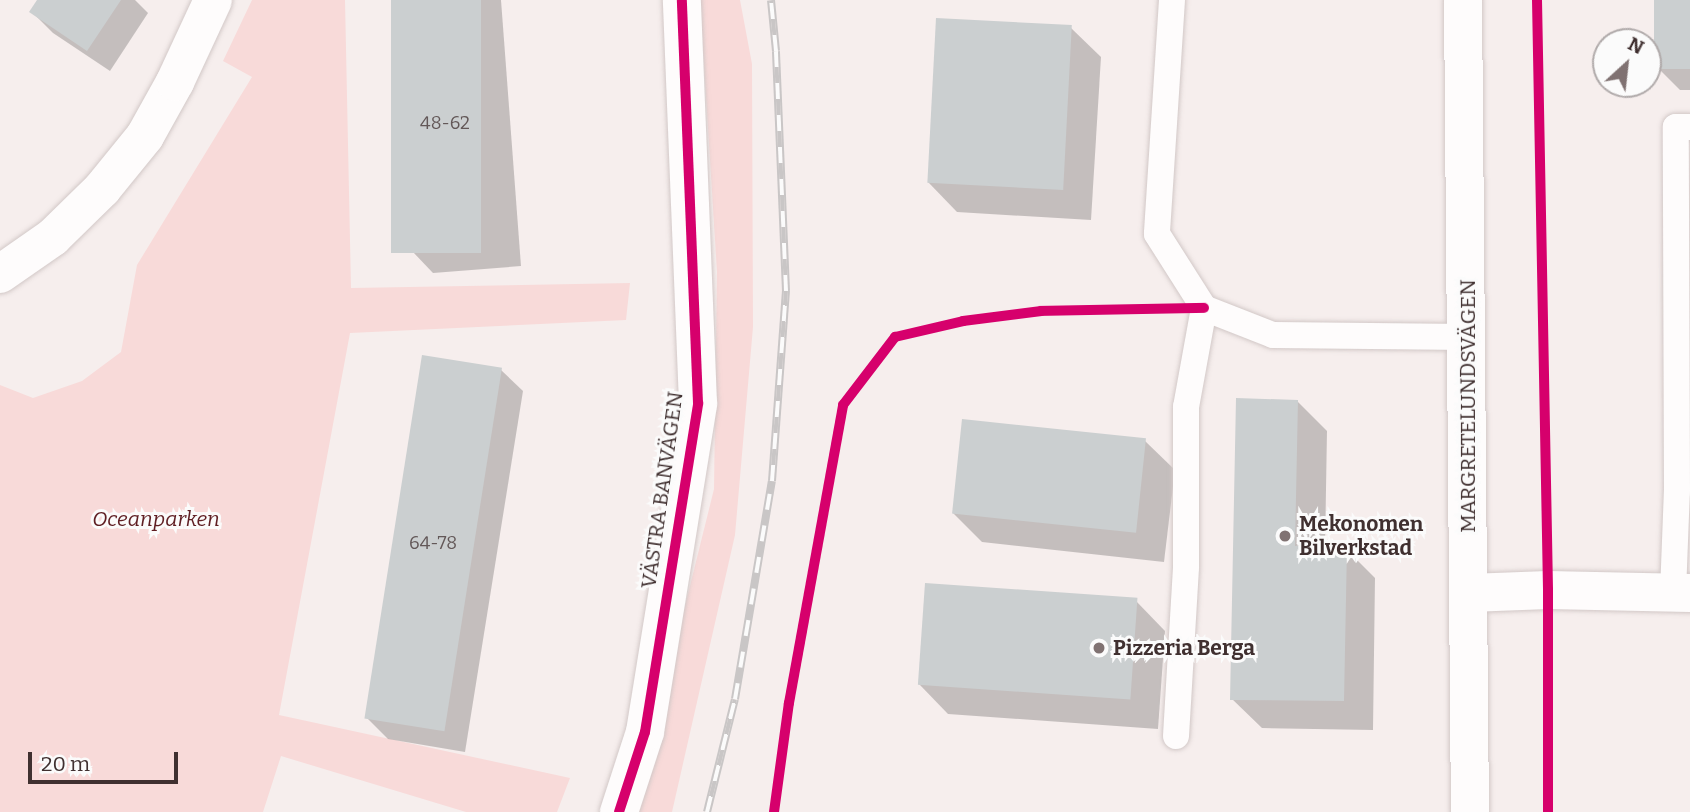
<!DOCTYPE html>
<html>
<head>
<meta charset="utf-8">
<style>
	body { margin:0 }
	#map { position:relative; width:1690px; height:812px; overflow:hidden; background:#f6eeed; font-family:Bitter,serif }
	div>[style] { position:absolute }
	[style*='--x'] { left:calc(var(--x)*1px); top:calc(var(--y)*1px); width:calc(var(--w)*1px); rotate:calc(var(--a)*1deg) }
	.green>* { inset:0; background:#f8dad9 }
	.shadow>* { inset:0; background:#0003 }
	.building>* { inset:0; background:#cbcfd0; transform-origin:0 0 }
	.roads { filter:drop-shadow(0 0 2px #d2c8c7) drop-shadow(0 0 2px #d2c8c7) }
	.lane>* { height:26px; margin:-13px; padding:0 13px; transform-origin:13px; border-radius:13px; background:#fefcfc }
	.street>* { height:38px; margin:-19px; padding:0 19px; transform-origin:19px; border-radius:19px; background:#fefcfc }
	.rail>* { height:8px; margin-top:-4px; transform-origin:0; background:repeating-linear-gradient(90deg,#fbfbfb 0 16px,#c9c6c6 0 32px); box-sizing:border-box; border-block:2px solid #c9c6c6 }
	.cycleway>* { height:10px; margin:-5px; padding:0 5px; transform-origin:5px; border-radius:5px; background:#d6006c }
	.dots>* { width:19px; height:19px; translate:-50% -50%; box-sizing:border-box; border:4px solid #fbfbfb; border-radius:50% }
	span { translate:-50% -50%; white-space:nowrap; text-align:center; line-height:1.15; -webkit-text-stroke:6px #fbfbfb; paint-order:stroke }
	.number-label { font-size:18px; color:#635858 }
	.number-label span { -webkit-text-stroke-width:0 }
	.street-label { font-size:21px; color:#403030 }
	.park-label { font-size:21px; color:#5f1e23; font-style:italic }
	.poi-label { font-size:21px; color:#403030; font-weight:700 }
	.left { translate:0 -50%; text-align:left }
	.north { position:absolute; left:1592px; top:28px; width:70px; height:70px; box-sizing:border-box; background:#fbfbfb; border:2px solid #b0aaaa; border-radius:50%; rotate:27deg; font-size:19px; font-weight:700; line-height:28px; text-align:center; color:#403030 }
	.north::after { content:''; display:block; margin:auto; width:24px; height:32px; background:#807272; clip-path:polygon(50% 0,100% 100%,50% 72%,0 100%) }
	.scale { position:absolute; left:28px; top:752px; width:150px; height:32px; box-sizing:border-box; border:4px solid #403030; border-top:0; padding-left:9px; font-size:21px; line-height:24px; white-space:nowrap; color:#403030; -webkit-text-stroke:5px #fbfbfb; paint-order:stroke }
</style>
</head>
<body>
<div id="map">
	<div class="green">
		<i style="clip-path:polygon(252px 0,345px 0,351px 288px,630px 283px,626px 320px,350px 333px,279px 715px,570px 778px,557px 812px,466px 812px,281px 756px,263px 812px,0 812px,0 385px,33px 398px,82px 381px,121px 352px,137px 265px,252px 77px,223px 61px)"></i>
		<i style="clip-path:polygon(700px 0,740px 0,752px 64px,753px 327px,735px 535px,672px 812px,634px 812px,714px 489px,717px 272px)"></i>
	</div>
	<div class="shadow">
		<i style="clip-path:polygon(39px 0,135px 0,148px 13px,110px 71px,53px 33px,31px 11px)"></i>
		<i style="clip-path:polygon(392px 0,501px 0,521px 266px,433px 273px,412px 251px)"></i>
		<i style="clip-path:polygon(1655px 0,1690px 0,1690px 90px,1680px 90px,1659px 69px)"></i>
		<i style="clip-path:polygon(1071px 28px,1101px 57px,1091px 220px,957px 212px,928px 182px)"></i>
		<i style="clip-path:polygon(501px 370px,523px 391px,465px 752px,388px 739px,366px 717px)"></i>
		<i style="clip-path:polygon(1297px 401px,1327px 431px,1325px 549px,1346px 549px,1375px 578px,1373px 730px,1262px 728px,1232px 699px)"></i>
		<i style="clip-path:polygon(1145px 441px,1175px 470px,1164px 562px,982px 542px,953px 513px)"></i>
		<i style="clip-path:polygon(1136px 601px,1165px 631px,1158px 729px,948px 714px,919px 684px)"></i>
	</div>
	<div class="building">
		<i style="clip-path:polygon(37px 0,121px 0,87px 51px,29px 12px)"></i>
		<i style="left:391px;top:0;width:90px;height:253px"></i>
		<i style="left:1654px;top:0;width:36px;height:69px"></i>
		<i style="left:936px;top:18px;width:136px;height:165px;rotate:3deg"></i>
		<i style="left:422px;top:355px;width:81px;height:368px;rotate:9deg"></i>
		<i style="clip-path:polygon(1236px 398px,1298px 400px,1295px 546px,1347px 547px,1344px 701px,1230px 700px)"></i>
		<i style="left:962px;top:419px;width:185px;height:95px;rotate:6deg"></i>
		<i style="left:925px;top:583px;width:213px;height:102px;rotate:4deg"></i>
	</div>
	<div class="roads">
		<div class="lane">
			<i style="--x:1172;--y:0;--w:234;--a:93.7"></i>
			<i style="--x:1157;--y:234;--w:88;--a:57.6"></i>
			<i style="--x:1204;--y:308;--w:74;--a:21.4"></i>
			<i style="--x:1273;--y:335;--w:195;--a:0.6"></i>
			<i style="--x:1673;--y:593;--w:102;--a:-87.8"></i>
			<i style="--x:1677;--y:491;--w:364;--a:-90.2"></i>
			<i style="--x:1676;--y:127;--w:14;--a:0"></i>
			<i style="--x:1176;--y:736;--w:169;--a:-86.6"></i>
			<i style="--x:1186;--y:567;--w:160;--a:-90"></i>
			<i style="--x:1186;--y:407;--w:101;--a:-79.7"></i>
		</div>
		<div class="street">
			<i style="--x:1463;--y:0;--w:812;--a:89.51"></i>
			<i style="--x:0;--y:274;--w:65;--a:-34.9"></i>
			<i style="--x:53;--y:237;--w:69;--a:-44.4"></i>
			<i style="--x:102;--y:189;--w:68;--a:-50.9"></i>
			<i style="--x:145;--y:136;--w:62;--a:-60.9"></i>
			<i style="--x:175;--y:82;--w:90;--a:-65.1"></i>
			<i style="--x:1469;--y:593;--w:79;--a:-2.2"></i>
			<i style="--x:1548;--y:590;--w:142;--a:1.2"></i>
			<i style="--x:619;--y:812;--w:84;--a:-72"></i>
			<i style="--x:645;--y:732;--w:333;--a:-80.8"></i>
			<i style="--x:698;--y:403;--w:403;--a:-92.3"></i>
		</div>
	</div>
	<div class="rail">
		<i style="--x:707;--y:812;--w:116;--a:-76.1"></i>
		<i style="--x:735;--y:699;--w:221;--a:-80.4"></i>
		<i style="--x:772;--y:481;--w:191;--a:-85.8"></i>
		<i style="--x:786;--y:291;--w:240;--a:-92.4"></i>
		<i style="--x:776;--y:51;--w:51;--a:-95.6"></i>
	</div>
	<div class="cycleway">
		<i style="--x:1537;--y:0;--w:590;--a:88.93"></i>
		<i style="--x:1548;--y:590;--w:222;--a:90"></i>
		<i style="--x:619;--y:812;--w:84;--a:-72"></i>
		<i style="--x:645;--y:732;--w:333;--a:-80.8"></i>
		<i style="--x:698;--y:403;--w:403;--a:-92.3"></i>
		<i style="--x:774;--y:812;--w:110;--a:-82.2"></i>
		<i style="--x:789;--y:703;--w:303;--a:-79.7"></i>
		<i style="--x:843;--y:405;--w:86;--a:-52.6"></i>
		<i style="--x:895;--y:337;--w:70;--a:-13.2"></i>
		<i style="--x:963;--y:321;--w:79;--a:-7.3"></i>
		<i style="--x:1041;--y:311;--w:163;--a:-1.1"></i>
	</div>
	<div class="dots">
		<i style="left:1285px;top:536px;background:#807272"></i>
		<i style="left:1099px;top:648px;background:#807272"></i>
	</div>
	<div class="number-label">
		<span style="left:445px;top:123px">48-62</span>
		<span style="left:433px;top:543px">64-78</span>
	</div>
	<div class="street-label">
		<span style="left:1468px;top:406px;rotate:-90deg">MARGRETELUNDSVÄGEN</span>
		<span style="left:662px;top:490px;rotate:-82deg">VÄSTRA BANVÄGEN</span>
	</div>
	<div class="park-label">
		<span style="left:156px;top:519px">Oceanparken</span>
	</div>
	<div class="poi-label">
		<span class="left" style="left:1299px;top:536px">Mekonomen<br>Bilverkstad</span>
		<span class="left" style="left:1113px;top:648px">Pizzeria Berga</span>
	</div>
	<div class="north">N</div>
	<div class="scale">20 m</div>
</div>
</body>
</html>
